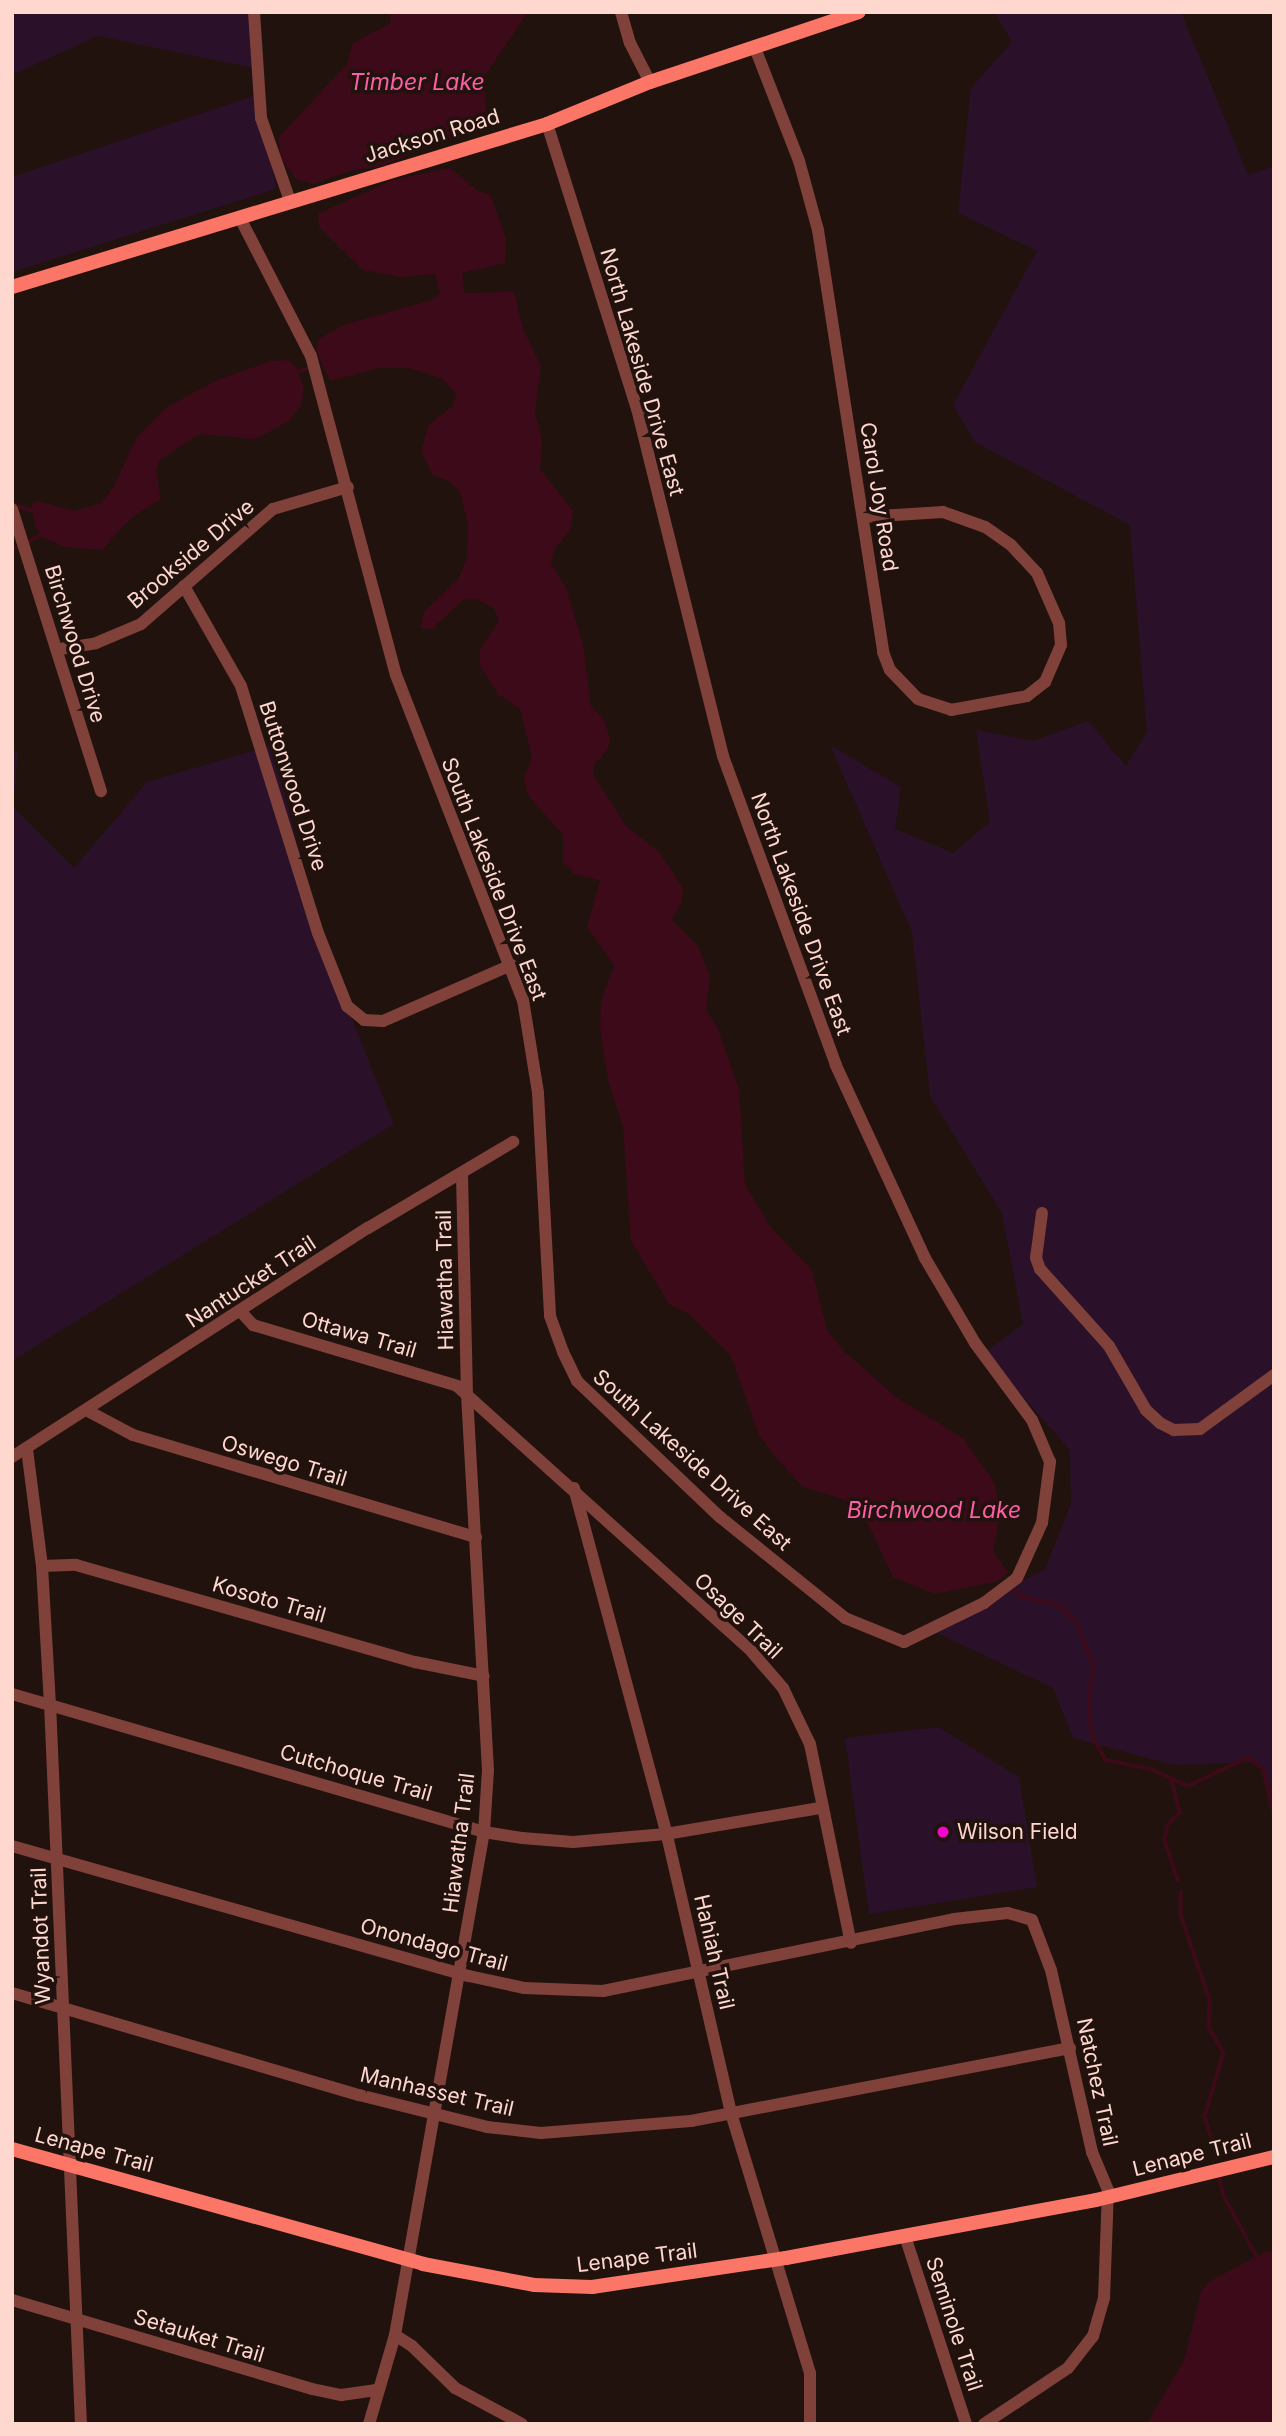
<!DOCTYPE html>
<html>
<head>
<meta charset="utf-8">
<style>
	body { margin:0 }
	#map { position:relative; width:1286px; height:2436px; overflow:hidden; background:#21120d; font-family:Inter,sans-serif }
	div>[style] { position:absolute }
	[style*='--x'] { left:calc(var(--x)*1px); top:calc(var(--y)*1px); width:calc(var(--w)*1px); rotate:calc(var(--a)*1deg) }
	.green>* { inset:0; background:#2a1129 }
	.water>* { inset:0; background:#3d0a19 }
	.stream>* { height:3.5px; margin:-1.75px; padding:0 1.75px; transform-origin:1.75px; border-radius:1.75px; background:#3d0a19 }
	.street>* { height:12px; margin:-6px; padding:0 6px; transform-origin:6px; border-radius:6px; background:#7f4139 }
	.secondary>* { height:14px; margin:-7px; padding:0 7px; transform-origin:7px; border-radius:7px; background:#fc7667 }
	.dots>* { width:19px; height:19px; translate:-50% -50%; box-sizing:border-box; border:4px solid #21120d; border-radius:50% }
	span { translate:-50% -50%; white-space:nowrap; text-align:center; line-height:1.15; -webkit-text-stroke:7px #21120d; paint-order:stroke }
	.street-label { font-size:21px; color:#fed7ce }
	.poi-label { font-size:21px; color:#fed7ce }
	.left { translate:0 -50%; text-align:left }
	.water-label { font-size:23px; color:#fc5ea7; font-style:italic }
	.frame { position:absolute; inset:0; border:14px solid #fed7ce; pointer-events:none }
</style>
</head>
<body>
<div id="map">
	<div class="green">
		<i style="clip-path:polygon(12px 12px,252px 12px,254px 68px,98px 36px,12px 75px)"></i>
		<i style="clip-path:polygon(1181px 12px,1248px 175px,1274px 166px,1274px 1824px,1259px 1762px,1173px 1765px,1073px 1738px,1053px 1688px,929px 1629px,1045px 1569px,1071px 1504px,1070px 1450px,984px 1353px,1023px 1324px,1002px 1213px,930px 1096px,912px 932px,830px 745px,901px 787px,895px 829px,953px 853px,990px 822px,976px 730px,1033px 741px,1088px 721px,1126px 766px,1147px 732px,1130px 525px,975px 442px,953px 405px,1037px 251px,958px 213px,971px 88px,1012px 42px,995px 13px)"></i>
		<i style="clip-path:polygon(259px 94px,276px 189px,12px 272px,12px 177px)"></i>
		<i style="clip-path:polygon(273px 745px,319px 936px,394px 1124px,12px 1361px,12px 748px,18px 754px,13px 807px,74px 868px,147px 782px)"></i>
		<i style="clip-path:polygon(938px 1727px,1019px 1777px,1037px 1887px,869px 1914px,845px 1738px)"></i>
	</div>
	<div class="water">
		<i style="clip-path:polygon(390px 12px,528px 12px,484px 77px,486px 113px,471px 130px,378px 167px,353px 170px,313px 184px,296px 179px,282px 160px,278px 138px,347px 64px,353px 43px,391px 23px)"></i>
		<i style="clip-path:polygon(450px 168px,478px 191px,490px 194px,506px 238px,505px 263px,462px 273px,465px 293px,514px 292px,523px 329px,541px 366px,535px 412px,542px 441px,540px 469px,573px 511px,570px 530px,554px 550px,551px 563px,566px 588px,583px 644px,591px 706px,603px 718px,610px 737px,608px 749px,593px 766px,593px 774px,626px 826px,659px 852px,683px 888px,682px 901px,672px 920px,698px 946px,710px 976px,706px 1009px,718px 1029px,739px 1089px,745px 1184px,771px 1228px,812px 1270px,827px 1330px,842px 1349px,897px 1398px,963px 1438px,994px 1482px,1001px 1510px,993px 1552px,1008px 1572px,999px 1581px,935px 1594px,893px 1577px,870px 1528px,855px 1508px,843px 1499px,803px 1487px,776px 1458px,759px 1435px,731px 1356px,689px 1314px,669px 1304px,631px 1241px,623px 1127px,608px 1080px,600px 1027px,601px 1001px,614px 965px,587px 927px,600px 880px,575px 874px,563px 862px,563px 835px,527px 794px,524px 778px,532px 757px,520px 709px,498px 694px,480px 665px,480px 649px,499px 621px,494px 608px,476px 599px,463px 600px,432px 629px,420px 628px,424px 612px,459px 578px,467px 557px,468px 524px,460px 492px,449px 481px,433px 475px,421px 452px,429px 424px,453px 406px,456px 394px,443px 379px,409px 368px,379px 368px,330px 381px,316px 350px,319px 339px,343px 325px,432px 300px,440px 293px,435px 274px,400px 277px,363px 270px,319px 227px,318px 214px,393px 180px)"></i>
		<i style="clip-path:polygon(288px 360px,297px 368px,304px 389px,301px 406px,289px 421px,256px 439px,199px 434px,160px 460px,156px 470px,161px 499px,130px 519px,102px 550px,64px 547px,43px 537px,36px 528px,31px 505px,38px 501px,74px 511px,101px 503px,113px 488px,137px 437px,167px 407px,217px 380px,271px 361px)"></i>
		<i style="clip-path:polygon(1267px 2251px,1274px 2252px,1274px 2424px,1147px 2424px,1185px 2358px,1201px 2291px,1210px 2281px)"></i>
	</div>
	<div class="stream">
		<i style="--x:296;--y:372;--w:17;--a:-17"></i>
		<i style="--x:14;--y:505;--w:21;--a:17"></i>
		<i style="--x:12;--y:550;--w:37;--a:-27"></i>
		<i style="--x:1011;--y:1588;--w:14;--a:39"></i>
		<i style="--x:1022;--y:1597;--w:39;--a:12"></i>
		<i style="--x:1060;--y:1605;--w:25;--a:47"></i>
		<i style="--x:1077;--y:1623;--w:46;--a:68.4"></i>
		<i style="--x:1094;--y:1666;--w:38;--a:97"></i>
		<i style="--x:1089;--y:1704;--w:31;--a:84"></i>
		<i style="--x:1092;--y:1735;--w:29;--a:61"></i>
		<i style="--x:1106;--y:1760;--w:46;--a:11.3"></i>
		<i style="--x:1151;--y:1769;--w:41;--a:24.7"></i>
		<i style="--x:1188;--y:1786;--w:68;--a:-25.4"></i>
		<i style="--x:1249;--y:1757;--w:19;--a:39"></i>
		<i style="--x:1264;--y:1769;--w:47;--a:77.7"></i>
		<i style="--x:1172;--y:1780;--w:34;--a:76"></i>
		<i style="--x:1180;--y:1813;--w:17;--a:135"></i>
		<i style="--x:1168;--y:1825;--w:15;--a:101"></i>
		<i style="--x:1165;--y:1840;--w:42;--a:72"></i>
		<i style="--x:1181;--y:1892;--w:23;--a:90"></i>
		<i style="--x:1181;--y:1915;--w:90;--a:71.2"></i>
		<i style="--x:1210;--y:2000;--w:27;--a:92"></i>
		<i style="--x:1209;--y:2027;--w:30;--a:60"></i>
		<i style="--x:1224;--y:2053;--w:67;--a:106.5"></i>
		<i style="--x:1205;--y:2117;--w:33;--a:72"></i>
		<i style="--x:1219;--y:2176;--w:23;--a:75"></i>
		<i style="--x:1225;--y:2198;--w:71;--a:61.3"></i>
	</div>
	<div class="street">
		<i style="--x:254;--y:12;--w:106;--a:86.2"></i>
		<i style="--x:261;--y:118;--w:88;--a:70.7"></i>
		<i style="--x:621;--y:12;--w:32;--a:74"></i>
		<i style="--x:630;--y:43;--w:44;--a:62.9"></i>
		<i style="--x:755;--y:48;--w:121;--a:68.7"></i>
		<i style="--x:799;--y:161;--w:72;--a:74.6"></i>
		<i style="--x:818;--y:230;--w:427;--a:81.2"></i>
		<i style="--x:883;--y:652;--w:19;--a:69"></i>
		<i style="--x:890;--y:670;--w:40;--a:46"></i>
		<i style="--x:918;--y:699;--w:35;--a:18"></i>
		<i style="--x:951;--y:710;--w:77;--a:-10.4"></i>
		<i style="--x:1027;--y:696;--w:23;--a:-38"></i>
		<i style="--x:1045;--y:682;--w:40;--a:-66.6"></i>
		<i style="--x:1061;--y:645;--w:22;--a:-95"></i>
		<i style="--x:1059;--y:623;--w:55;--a:-113.7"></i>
		<i style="--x:1037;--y:573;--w:38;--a:-133"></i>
		<i style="--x:1011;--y:545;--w:32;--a:-145"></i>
		<i style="--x:985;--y:527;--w:45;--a:-160.3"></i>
		<i style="--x:943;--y:512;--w:80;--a:176.4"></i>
		<i style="--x:240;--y:218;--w:155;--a:62.8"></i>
		<i style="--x:311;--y:356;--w:330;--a:75.1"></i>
		<i style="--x:396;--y:675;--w:349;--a:68.7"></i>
		<i style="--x:523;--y:1000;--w:94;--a:80.8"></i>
		<i style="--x:538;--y:1093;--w:223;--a:86.9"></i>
		<i style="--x:550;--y:1316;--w:38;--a:70"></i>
		<i style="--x:563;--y:1352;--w:32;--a:64"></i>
		<i style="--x:577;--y:1381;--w:197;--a:43.6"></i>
		<i style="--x:720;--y:1517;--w:161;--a:38.9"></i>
		<i style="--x:845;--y:1618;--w:64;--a:22.1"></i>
		<i style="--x:904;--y:1642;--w:89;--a:-26"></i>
		<i style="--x:984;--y:1603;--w:41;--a:-37.1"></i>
		<i style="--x:1017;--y:1578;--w:60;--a:-65.6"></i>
		<i style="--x:1042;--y:1523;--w:62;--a:-82.5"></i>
		<i style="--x:1050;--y:1462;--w:46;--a:-113.2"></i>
		<i style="--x:1032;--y:1420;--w:96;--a:-126.5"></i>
		<i style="--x:975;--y:1343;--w:99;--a:-120.5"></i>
		<i style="--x:925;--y:1258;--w:213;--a:-114.8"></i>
		<i style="--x:836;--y:1065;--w:329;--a:-110.1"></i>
		<i style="--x:723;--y:756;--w:357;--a:-103.9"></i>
		<i style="--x:637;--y:409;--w:299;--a:-107.5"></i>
		<i style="--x:12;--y:509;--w:296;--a:72.5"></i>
		<i style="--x:184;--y:586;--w:115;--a:60.3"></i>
		<i style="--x:241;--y:686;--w:259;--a:72.7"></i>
		<i style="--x:318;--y:933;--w:79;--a:68.3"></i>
		<i style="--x:347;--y:1006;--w:22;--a:39"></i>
		<i style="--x:364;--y:1020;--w:19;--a:3"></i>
		<i style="--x:383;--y:1021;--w:140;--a:-23.6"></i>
		<i style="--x:60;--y:649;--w:36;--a:-9"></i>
		<i style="--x:96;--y:643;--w:49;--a:-22.9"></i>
		<i style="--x:141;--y:624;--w:175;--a:-41.1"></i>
		<i style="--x:273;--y:509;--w:78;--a:-16.3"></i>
		<i style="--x:1042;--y:1213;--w:45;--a:97.6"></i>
		<i style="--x:1036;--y:1258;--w:12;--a:70"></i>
		<i style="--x:1040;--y:1269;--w:103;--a:48.1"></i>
		<i style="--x:1109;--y:1346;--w:74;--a:60"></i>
		<i style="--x:1146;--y:1410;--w:19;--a:43"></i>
		<i style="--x:1160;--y:1423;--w:16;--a:27"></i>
		<i style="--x:1174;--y:1430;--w:26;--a:-2"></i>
		<i style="--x:1200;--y:1429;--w:92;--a:-36.1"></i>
		<i style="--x:241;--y:1312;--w:18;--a:47"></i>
		<i style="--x:253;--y:1325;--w:213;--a:16.6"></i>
		<i style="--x:457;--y:1386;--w:397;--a:42"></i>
		<i style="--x:752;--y:1652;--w:48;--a:49.3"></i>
		<i style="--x:783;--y:1688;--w:62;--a:64.3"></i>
		<i style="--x:810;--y:1744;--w:203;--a:78.4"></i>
		<i style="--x:86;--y:1410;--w:53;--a:28"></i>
		<i style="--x:133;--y:1435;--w:358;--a:16.6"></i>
		<i style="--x:27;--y:1449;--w:118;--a:82.7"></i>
		<i style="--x:42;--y:1566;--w:137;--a:86.7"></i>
		<i style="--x:50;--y:1703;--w:722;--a:87.54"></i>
		<i style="--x:12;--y:1457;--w:423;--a:-32.8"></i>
		<i style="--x:368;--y:1228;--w:169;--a:-30.7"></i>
		<i style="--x:574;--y:1488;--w:364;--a:75"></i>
		<i style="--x:668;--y:1840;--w:280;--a:77"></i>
		<i style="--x:731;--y:2113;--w:272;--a:73.1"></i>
		<i style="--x:810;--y:2373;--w:51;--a:90"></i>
		<i style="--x:42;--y:1566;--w:34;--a:-2"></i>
		<i style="--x:76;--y:1565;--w:353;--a:16"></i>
		<i style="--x:415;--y:1662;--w:70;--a:11.5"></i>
		<i style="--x:12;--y:1694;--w:492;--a:16.3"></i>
		<i style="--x:484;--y:1832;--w:38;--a:9"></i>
		<i style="--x:522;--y:1838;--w:51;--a:4.5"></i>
		<i style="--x:573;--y:1842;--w:93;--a:-4.9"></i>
		<i style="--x:666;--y:1834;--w:156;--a:-9.6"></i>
		<i style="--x:12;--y:1846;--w:475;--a:15.9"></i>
		<i style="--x:469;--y:1976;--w:56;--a:12.3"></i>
		<i style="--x:524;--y:1988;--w:79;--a:2.2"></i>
		<i style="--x:603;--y:1991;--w:358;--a:-11.6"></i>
		<i style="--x:954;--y:1919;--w:54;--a:-6.3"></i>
		<i style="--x:1008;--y:1913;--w:25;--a:16"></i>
		<i style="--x:1032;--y:1920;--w:53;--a:69.2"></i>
		<i style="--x:1051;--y:1970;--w:187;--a:77.3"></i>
		<i style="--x:1092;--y:2152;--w:41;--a:67.2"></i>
		<i style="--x:1108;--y:2190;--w:108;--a:92.1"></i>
		<i style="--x:1104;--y:2298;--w:40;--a:106"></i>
		<i style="--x:1093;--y:2336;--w:41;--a:128"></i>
		<i style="--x:1068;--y:2368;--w:101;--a:146.3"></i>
		<i style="--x:12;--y:1993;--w:362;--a:16.4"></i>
		<i style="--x:359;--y:2095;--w:132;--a:14"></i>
		<i style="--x:487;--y:2127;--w:54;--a:6.3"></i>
		<i style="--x:541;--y:2133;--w:150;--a:-4.6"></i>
		<i style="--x:691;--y:2121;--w:386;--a:-10.9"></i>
		<i style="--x:905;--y:2236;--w:198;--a:72"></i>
		<i style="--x:12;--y:2300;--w:313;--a:16.5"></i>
		<i style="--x:312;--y:2389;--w:30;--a:12"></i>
		<i style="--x:341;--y:2395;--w:36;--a:-8"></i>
		<i style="--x:395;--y:2335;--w:20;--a:33"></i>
		<i style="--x:412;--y:2346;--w:60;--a:44.3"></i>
		<i style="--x:455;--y:2388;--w:76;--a:28.2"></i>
		<i style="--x:369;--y:2424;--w:93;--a:-73.7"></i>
		<i style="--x:395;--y:2335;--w:511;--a:-79.97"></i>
		<i style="--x:484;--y:1832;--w:62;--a:-86.3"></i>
		<i style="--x:488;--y:1770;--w:376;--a:-93.2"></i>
		<i style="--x:467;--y:1395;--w:222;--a:-91.3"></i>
	</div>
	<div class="secondary">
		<i style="--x:12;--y:287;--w:559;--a:-16.94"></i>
		<i style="--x:547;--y:124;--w:111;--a:-22.2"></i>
		<i style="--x:650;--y:82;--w:220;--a:-18.5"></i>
		<i style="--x:12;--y:2149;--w:427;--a:15.6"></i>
		<i style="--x:423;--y:2264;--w:113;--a:10.7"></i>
		<i style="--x:534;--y:2285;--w:58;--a:2"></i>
		<i style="--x:592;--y:2287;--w:196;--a:-8.5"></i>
		<i style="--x:786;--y:2258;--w:315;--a:-10.6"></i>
		<i style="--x:1096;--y:2200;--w:183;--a:-13.6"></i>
	</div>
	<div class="dots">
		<i style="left:943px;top:1832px;background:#f305c9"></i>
	</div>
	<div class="street-label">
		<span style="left:432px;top:136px;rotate:-17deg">Jackson Road</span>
		<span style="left:642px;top:372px;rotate:74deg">North Lakeside Drive East</span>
		<span style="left:879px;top:497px;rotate:81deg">Carol Joy Road</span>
		<span style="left:191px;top:554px;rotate:-40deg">Brookside Drive</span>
		<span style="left:75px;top:644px;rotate:73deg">Birchwood Drive</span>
		<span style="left:293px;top:786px;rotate:72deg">Buttonwood Drive</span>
		<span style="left:494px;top:879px;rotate:69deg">South Lakeside Drive East</span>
		<span style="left:801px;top:914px;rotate:70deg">North Lakeside Drive East</span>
		<span style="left:445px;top:1280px;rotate:-91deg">Hiawatha Trail</span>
		<span style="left:251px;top:1282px;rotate:-33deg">Nantucket Trail</span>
		<span style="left:359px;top:1335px;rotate:16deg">Ottawa Trail</span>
		<span style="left:692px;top:1460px;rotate:42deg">South Lakeside Drive East</span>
		<span style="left:284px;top:1461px;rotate:17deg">Oswego Trail</span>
		<span style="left:269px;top:1600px;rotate:16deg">Kosoto Trail</span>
		<span style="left:738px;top:1616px;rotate:44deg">Osage Trail</span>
		<span style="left:356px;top:1773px;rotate:16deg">Cutchoque Trail</span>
		<span style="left:459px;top:1843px;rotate:-83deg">Hiawatha Trail</span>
		<span style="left:41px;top:1936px;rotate:-92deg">Wyandot Trail</span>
		<span style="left:434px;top:1945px;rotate:15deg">Onondago Trail</span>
		<span style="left:714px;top:1952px;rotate:77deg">Hahiah Trail</span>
		<span style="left:1097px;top:2082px;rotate:78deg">Natchez Trail</span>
		<span style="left:437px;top:2092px;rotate:13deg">Manhasset Trail</span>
		<span style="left:94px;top:2150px;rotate:15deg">Lenape Trail</span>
		<span style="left:1192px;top:2155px;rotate:-14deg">Lenape Trail</span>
		<span style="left:637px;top:2258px;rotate:-7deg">Lenape Trail</span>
		<span style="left:954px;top:2324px;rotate:72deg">Seminole Trail</span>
		<span style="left:199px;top:2336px;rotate:17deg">Setauket Trail</span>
	</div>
	<div class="poi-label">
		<span class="left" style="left:957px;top:1832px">Wilson Field</span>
	</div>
	<div class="water-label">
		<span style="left:417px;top:82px">Timber Lake</span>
		<span style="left:934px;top:1510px">Birchwood Lake</span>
	</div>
	<div class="frame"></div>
</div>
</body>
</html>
